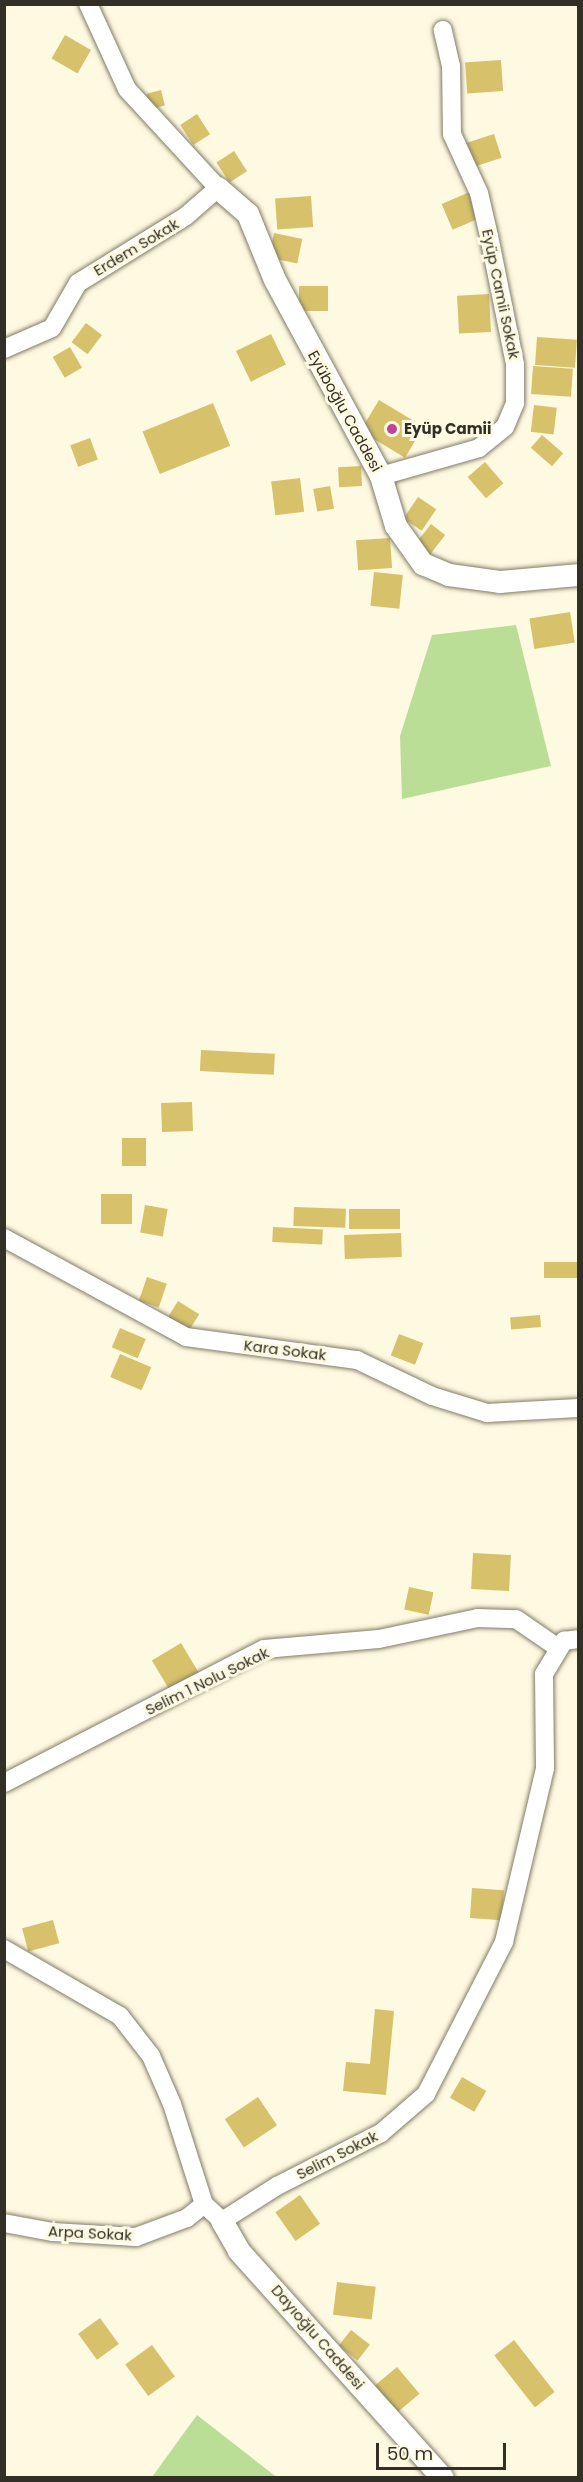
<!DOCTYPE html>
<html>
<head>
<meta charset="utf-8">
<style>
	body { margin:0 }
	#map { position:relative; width:583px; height:2482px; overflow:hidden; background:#fef9e1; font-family:Poppins,sans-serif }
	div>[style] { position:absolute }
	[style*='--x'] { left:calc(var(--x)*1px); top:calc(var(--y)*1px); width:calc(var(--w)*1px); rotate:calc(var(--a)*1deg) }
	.green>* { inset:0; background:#bbde96 }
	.building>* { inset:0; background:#d7c26b; transform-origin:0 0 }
	.roads { filter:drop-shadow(0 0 2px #817c67) drop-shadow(0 0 2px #817c67) }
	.minor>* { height:18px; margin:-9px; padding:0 9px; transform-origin:9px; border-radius:9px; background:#fff }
	.tertiary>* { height:22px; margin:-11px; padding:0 11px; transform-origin:11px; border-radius:11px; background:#fff }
	.dots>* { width:16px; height:16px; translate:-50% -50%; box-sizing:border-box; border:3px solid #fef9e1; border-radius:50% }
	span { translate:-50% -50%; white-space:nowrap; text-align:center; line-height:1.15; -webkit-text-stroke:6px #fef9e1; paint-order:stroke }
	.street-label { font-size:15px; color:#312f26 }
	.poi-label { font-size:15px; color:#312f26; font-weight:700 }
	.left { translate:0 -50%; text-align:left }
	.frame { position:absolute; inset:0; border:6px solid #312f26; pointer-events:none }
	.scale { position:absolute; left:376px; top:2443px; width:130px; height:27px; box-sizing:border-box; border:3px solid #312f26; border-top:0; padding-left:8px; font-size:18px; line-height:21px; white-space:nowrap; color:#312f26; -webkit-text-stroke:4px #fef9e1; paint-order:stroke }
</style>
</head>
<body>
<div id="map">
	<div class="green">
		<i style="clip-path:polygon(516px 625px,551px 766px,402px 799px,400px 736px,432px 635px)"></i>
		<i style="clip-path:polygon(197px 2415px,274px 2475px,278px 2477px,152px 2477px)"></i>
	</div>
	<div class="building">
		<i style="left:65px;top:35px;width:30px;height:27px;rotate:30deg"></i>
		<i style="left:501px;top:60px;width:31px;height:36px;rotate:86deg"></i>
		<i style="left:161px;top:90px;width:16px;height:15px;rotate:76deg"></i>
		<i style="left:197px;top:114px;width:24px;height:20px;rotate:57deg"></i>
		<i style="left:494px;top:134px;width:25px;height:30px;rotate:72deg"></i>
		<i style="left:234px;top:151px;width:24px;height:21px;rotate:57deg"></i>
		<i style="left:472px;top:191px;width:28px;height:33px;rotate:67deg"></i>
		<i style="left:311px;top:196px;width:31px;height:36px;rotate:86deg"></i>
		<i style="left:274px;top:233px;width:29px;height:25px;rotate:12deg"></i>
		<i style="left:299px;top:286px;width:29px;height:25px"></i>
		<i style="left:489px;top:294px;width:38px;height:32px;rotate:87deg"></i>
		<i style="left:86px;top:323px;width:20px;height:24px;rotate:37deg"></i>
		<i style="left:271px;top:334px;width:34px;height:39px;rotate:64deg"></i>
		<i style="left:537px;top:337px;width:40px;height:28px;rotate:4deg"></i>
		<i style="left:70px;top:347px;width:24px;height:20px;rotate:60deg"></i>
		<i style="left:533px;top:366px;width:40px;height:28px;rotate:4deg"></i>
		<i style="left:379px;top:400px;width:52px;height:36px;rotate:31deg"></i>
		<i style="left:213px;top:403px;width:46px;height:76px;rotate:68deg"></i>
		<i style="left:534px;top:405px;width:23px;height:27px;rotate:7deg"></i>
		<i style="left:542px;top:435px;width:28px;height:17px;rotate:41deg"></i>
		<i style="left:90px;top:438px;width:23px;height:21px;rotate:70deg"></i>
		<i style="left:485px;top:462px;width:28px;height:23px;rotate:49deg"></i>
		<i style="left:361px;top:466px;width:20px;height:23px;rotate:87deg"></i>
		<i style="left:300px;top:478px;width:34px;height:29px;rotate:83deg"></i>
		<i style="left:330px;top:486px;width:23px;height:17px;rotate:80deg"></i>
		<i style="left:418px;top:497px;width:22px;height:26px;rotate:34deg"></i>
		<i style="left:431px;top:524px;width:18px;height:28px;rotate:38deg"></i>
		<i style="left:390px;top:538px;width:30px;height:34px;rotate:86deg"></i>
		<i style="left:374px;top:572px;width:29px;height:34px;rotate:6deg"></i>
		<i style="left:570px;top:612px;width:31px;height:41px;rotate:81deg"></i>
		<i style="left:201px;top:1050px;width:74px;height:21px;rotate:3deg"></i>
		<i style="left:192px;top:1102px;width:29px;height:31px;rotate:88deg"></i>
		<i style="left:146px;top:1138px;width:28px;height:24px;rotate:90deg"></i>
		<i style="left:132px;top:1194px;width:30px;height:31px;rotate:90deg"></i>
		<i style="left:145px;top:1205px;width:23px;height:28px;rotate:10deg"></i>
		<i style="left:294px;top:1207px;width:52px;height:19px;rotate:2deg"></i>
		<i style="left:400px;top:1209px;width:20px;height:51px;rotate:90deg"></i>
		<i style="left:273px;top:1227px;width:50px;height:15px;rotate:3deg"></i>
		<i style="left:401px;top:1233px;width:24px;height:57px;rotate:88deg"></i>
		<i style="left:578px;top:1262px;width:16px;height:34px;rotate:90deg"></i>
		<i style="left:147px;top:1277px;width:21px;height:25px;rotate:19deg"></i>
		<i style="left:178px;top:1301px;width:25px;height:22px;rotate:32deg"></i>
		<i style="left:540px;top:1315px;width:12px;height:30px;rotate:85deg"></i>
		<i style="left:120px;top:1328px;width:28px;height:21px;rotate:23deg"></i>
		<i style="left:399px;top:1334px;width:26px;height:23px;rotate:21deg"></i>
		<i style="left:120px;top:1354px;width:34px;height:25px;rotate:23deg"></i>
		<i style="left:473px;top:1553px;width:38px;height:36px;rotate:3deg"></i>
		<i style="left:409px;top:1587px;width:25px;height:23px;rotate:12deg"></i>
		<i style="left:181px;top:1643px;width:39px;height:34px;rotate:59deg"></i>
		<i style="left:472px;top:1888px;width:32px;height:30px;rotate:4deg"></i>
		<i style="left:53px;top:1920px;width:24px;height:32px;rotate:75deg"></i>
		<i style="clip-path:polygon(375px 2009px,394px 2011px,386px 2095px,343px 2091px,346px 2062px,370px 2064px)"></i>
		<i style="left:462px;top:2077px;width:28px;height:24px;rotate:30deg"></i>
		<i style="left:258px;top:2097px;width:34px;height:40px;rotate:56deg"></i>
		<i style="left:300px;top:2195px;width:35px;height:30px;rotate:55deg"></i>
		<i style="left:337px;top:2282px;width:39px;height:33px;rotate:7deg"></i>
		<i style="left:100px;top:2318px;width:32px;height:27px;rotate:54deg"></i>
		<i style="left:351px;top:2330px;width:24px;height:20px;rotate:38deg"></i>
		<i style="left:514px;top:2340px;width:66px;height:25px;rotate:52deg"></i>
		<i style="left:152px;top:2345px;width:39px;height:33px;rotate:54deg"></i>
		<i style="left:397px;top:2367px;width:35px;height:30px;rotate:50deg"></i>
	</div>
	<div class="roads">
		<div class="minor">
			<i style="--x:4;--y:349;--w:52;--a:-23.6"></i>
			<i style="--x:52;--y:328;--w:52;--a:-60"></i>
			<i style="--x:78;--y:283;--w:127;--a:-31.8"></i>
			<i style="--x:186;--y:216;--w:43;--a:-41.2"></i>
			<i style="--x:218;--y:188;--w:134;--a:-132.6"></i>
			<i style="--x:127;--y:89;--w:94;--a:-114.6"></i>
			<i style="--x:381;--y:476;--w:102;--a:-15.9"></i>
			<i style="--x:479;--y:448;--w:33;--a:-39"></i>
			<i style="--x:505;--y:427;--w:26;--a:-67"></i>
			<i style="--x:515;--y:403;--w:39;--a:-90"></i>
			<i style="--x:515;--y:364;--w:131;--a:-101.5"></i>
			<i style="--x:489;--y:236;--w:44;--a:-103.1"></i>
			<i style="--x:479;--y:193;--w:65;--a:-114.6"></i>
			<i style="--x:452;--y:134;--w:68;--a:-90.8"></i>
			<i style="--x:451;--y:66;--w:37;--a:-103"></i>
			<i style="--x:4;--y:1238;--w:207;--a:28.5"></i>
			<i style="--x:186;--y:1337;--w:173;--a:7.7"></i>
			<i style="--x:357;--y:1360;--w:83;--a:25.6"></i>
			<i style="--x:432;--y:1396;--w:58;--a:17.2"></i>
			<i style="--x:487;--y:1413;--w:91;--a:-3.1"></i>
			<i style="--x:4;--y:1783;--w:292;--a:-27.3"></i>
			<i style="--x:264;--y:1649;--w:115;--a:-5"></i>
			<i style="--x:379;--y:1639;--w:101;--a:-12"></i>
			<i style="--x:478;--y:1618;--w:38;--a:2"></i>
			<i style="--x:516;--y:1619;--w:51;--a:34.6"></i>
			<i style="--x:4;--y:1949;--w:134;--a:30"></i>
			<i style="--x:120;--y:2016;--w:51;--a:52.2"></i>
			<i style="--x:151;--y:2056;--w:52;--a:66.4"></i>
			<i style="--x:172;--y:2104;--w:105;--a:72.3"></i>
			<i style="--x:204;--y:2204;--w:25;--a:43"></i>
			<i style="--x:222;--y:2221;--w:65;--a:-32.5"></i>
			<i style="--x:277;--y:2186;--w:117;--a:-27"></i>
			<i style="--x:381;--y:2133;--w:60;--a:-40.9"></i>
			<i style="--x:426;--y:2094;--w:171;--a:-62.8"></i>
			<i style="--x:504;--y:1942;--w:179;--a:-76.7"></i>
			<i style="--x:545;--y:1768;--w:94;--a:-90.6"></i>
			<i style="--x:544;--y:1674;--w:39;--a:-59"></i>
			<i style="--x:564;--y:1641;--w:14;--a:-8"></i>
			<i style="--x:4;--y:2223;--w:50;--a:10.4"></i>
			<i style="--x:53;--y:2232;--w:83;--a:3.4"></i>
			<i style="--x:136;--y:2237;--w:54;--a:-20.4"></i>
			<i style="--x:187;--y:2218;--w:22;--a:-39"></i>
		</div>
		<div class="tertiary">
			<i style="--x:218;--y:188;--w:40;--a:41"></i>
			<i style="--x:248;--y:214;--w:71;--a:67.8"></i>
			<i style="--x:275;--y:280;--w:223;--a:61.6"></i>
			<i style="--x:381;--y:476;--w:52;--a:73.3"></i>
			<i style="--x:396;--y:526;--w:47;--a:54.6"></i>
			<i style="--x:423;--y:564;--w:28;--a:23"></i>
			<i style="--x:449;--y:575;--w:51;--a:7.8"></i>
			<i style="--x:500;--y:582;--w:78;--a:-5.1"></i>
			<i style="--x:222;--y:2221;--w:34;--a:60"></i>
			<i style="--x:239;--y:2251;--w:305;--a:48.1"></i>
		</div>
	</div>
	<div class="dots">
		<i style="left:392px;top:429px;background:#bf4496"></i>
	</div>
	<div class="street-label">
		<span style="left:136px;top:247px;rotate:-31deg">Erdem Sokak</span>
		<span style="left:501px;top:294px;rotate:78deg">Eyüp Camii Sokak</span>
		<span style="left:345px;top:411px;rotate:61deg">Eyüboğlu Caddesi</span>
		<span style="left:285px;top:1350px;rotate:7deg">Kara Sokak</span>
		<span style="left:207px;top:1681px;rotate:-26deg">Selim 1 Nolu Sokak</span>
		<span style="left:337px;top:2155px;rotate:-27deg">Selim Sokak</span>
		<span style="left:90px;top:2233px;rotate:3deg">Arpa Sokak</span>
		<span style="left:318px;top:2337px;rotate:49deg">Dayıoğlu Caddesi</span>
	</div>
	<div class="poi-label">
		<span class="left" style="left:404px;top:429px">Eyüp Camii</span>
	</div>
	<div class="frame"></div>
	<div class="scale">50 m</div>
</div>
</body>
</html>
